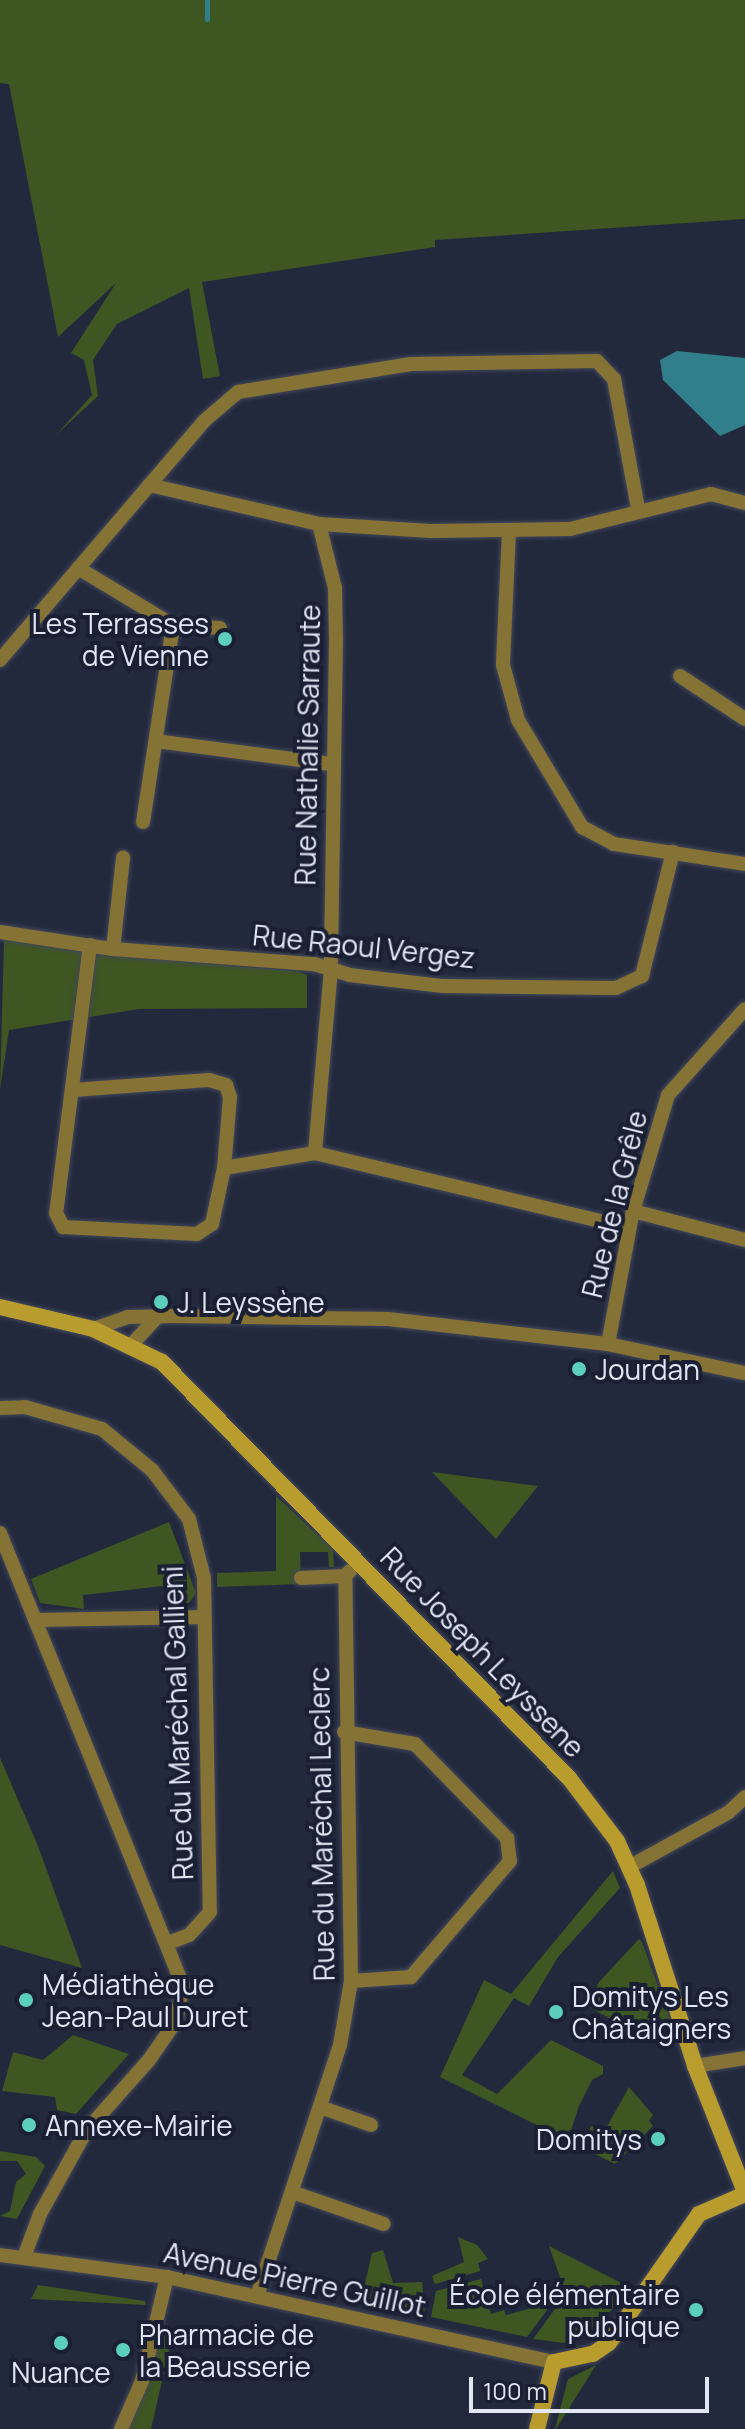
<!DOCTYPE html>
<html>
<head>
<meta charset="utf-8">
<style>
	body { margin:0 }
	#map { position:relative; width:745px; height:2429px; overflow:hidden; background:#23293d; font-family:Manrope,sans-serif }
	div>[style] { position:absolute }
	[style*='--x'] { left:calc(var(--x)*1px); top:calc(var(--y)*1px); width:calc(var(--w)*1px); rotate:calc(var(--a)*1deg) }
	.green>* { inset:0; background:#3e5621 }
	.water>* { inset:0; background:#327f8c }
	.stream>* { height:5px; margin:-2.5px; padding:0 2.5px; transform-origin:2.5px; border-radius:2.5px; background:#327f8c }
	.roads { filter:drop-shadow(0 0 2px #42475a) drop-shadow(0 0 2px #42475a) }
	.street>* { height:14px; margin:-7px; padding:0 7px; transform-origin:7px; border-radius:7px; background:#857335 }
	.secondary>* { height:16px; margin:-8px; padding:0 8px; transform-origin:8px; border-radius:8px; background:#b99c2e }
	.dots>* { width:22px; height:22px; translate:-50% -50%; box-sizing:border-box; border:4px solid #1a1f33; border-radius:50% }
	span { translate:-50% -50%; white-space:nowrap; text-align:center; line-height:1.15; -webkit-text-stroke:8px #1a1f33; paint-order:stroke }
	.poi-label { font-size:28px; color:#e2e6f4 }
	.right { translate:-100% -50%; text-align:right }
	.left { translate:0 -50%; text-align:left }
	.street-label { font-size:28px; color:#e2e6f4 }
	.scale { position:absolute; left:469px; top:2377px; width:240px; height:36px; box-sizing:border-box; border:4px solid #e2e6f4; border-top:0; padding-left:10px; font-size:24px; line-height:28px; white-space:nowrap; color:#e2e6f4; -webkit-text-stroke:6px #1a1f33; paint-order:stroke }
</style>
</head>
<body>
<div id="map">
	<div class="green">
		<i style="clip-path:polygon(0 0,745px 0,745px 219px,435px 240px,435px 247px,202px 282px,220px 376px,203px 379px,189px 288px,117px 324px,93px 360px,98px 396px,56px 435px,92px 395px,84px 360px,71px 353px,116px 283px,58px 337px,9px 84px,0 83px)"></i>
		<i style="clip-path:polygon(4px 940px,101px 955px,297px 971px,307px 975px,307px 1008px,139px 1009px,9px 1030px,0 1090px)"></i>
		<i style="clip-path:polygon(432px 1472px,538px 1486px,496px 1539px)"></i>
		<i style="clip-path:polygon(276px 1496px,333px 1549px,334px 1567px,329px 1567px,328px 1552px,300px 1552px,301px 1584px,217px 1587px,217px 1573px,276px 1571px)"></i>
		<i style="clip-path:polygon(169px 1522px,196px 1593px,189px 1603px,176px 1607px,172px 1585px,83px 1595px,84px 1609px,40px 1603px,31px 1579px)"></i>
		<i style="clip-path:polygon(0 1758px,38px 1846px,82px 1968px,0 1945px)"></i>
		<i style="clip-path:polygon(613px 1871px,620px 1888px,558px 1957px,529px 2006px,514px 1998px,462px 2075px,497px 2094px,551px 2040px,603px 2066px,603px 2074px,592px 2080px,579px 2106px,569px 2137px,583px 2144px,591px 2126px,604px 2132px,629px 2087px,653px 2115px,649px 2121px,653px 2126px,615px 2164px,440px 2077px,484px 1980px,511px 1994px)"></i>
		<i style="clip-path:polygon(639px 1939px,642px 1942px,674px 2030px,657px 2015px,640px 2035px,587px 2006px,599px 1982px)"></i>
		<i style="clip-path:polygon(73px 2035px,129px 2054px,76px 2114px,57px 2110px,55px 2097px,2px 2091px,13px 2052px,43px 2060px)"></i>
		<i style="clip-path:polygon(0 2151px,36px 2157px,45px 2166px,17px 2219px,0 2216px,10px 2211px,16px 2182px,26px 2174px,17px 2161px,0 2161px)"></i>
		<i style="clip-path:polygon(458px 2237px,477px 2245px,488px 2259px,478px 2263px,480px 2271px,435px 2284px,432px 2276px,464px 2262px)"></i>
		<i style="clip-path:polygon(549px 2246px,633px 2289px,584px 2337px,564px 2343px,533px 2339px,566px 2294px)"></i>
		<i style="clip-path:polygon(383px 2250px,393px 2283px,422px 2282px,425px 2314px,361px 2301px,372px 2253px)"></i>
		<i style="clip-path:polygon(481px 2279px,491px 2314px,504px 2310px,506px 2315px,553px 2302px,527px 2337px,431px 2317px,436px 2291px)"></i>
		<i style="clip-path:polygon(38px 2285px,145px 2301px,146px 2305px,31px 2299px)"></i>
		<i style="clip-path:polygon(165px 2327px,169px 2351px,151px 2429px,129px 2429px)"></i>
		<i style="clip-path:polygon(596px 2365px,556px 2429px,555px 2429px,568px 2379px)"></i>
	</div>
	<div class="water">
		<i style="clip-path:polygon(677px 351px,745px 358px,745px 425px,720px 436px,663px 380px,660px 360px)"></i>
	</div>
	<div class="stream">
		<i style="--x:207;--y:19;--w:19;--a:-90"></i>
	</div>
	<div class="roads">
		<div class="street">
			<i style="--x:149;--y:485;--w:174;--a:12.9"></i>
			<i style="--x:319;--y:524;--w:112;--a:3.6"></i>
			<i style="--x:431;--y:531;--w:139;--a:-0.8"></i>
			<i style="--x:570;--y:529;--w:145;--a:-13.9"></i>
			<i style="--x:711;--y:494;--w:35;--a:15"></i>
			<i style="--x:319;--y:524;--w:66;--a:76"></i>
			<i style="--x:335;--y:588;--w:51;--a:88.9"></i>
			<i style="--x:336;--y:639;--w:330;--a:90.9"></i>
			<i style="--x:331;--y:969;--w:185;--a:95"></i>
			<i style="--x:315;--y:1153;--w:323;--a:13.4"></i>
			<i style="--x:509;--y:531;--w:134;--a:92.6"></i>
			<i style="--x:503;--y:665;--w:57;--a:74.7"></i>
			<i style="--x:518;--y:720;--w:125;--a:59.1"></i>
			<i style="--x:582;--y:827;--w:36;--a:28"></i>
			<i style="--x:614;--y:844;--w:133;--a:8.7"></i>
			<i style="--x:78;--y:568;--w:111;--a:31"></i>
			<i style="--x:173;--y:625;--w:47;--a:3.7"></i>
			<i style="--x:0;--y:660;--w:314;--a:-49.5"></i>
			<i style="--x:204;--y:421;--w:45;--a:-40.5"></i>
			<i style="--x:238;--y:392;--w:175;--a:-9.2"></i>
			<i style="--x:411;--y:364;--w:186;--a:-0.9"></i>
			<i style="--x:597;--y:361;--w:25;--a:47"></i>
			<i style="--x:614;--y:379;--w:131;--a:79.5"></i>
			<i style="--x:680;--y:676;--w:78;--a:33.5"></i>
			<i style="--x:156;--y:741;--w:177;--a:7.5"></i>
			<i style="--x:143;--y:822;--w:199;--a:-81.3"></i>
			<i style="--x:0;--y:932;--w:114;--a:8.6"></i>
			<i style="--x:113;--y:949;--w:202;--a:4.3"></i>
			<i style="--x:314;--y:964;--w:37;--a:17"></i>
			<i style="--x:349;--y:975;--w:95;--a:6.7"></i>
			<i style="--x:443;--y:986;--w:173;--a:0.7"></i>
			<i style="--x:616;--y:988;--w:29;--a:-25"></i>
			<i style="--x:642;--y:976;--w:128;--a:-76"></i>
			<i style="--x:90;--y:945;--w:270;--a:97.2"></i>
			<i style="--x:56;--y:1213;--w:16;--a:63"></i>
			<i style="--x:63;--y:1227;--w:134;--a:3"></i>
			<i style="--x:197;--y:1234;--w:18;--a:-34"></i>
			<i style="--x:212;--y:1224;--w:57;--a:-77.9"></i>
			<i style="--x:224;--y:1168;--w:92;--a:-9.4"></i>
			<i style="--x:113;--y:949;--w:92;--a:-83.7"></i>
			<i style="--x:73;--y:1090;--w:136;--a:-4.2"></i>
			<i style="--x:209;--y:1080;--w:18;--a:16"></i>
			<i style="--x:226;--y:1085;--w:13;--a:72"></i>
			<i style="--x:230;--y:1097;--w:71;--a:94.8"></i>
			<i style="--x:633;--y:1211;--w:116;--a:14.5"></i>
			<i style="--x:93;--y:1329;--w:36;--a:-19"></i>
			<i style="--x:127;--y:1317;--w:45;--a:-1.3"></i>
			<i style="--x:172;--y:1316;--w:216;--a:0.8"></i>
			<i style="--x:388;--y:1319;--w:221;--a:6.5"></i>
			<i style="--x:608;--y:1344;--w:140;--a:12"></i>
			<i style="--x:132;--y:1344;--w:37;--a:-47"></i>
			<i style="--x:608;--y:1344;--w:135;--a:-79.4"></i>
			<i style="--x:633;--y:1211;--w:121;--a:-73.2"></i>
			<i style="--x:668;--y:1095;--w:115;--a:-48.2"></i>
			<i style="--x:0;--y:1408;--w:25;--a:-2"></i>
			<i style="--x:25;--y:1407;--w:80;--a:15.9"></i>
			<i style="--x:102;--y:1429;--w:65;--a:39.4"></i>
			<i style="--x:152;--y:1470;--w:61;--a:52.9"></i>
			<i style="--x:189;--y:1519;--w:61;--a:75.7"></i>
			<i style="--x:204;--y:1578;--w:334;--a:89"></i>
			<i style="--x:210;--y:1912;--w:31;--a:132"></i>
			<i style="--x:189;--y:1935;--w:22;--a:159"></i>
			<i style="--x:0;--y:1533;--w:488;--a:68"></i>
			<i style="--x:183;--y:1985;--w:37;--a:101"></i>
			<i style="--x:176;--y:2021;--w:47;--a:124.7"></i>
			<i style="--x:149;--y:2060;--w:95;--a:131.6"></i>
			<i style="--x:86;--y:2131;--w:95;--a:119"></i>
			<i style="--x:40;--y:2214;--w:46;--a:110.4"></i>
			<i style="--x:301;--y:1578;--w:44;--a:-2.6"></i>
			<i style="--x:345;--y:1576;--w:7;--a:-45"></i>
			<i style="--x:35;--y:1620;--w:169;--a:-1"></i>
			<i style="--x:344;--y:1732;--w:72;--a:9.6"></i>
			<i style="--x:415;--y:1744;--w:132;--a:45.6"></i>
			<i style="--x:507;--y:1838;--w:23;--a:83"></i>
			<i style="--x:510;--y:1861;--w:153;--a:130.5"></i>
			<i style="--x:411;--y:1977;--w:60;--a:176.2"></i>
			<i style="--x:629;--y:1867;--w:114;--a:-28.8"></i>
			<i style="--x:729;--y:1812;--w:22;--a:-43"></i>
			<i style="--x:695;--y:2066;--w:51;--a:-9.1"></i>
			<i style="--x:320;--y:2107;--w:54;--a:19.4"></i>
			<i style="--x:292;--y:2192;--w:97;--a:19.2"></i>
			<i style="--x:0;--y:2255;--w:168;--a:7.5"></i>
			<i style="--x:167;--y:2277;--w:396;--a:12.4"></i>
			<i style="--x:257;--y:2296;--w:264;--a:-71.7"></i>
			<i style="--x:340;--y:2045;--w:65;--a:-80.2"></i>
			<i style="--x:351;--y:1981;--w:405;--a:-90.8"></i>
			<i style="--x:121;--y:2429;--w:52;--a:-66.4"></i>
			<i style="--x:142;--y:2381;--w:107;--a:-76.5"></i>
		</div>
		<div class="secondary">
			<i style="--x:0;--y:1307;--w:96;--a:13.3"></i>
			<i style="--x:93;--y:1329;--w:76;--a:25.6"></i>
			<i style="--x:162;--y:1362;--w:582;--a:45.63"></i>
			<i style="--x:569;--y:1778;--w:79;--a:52.7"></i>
			<i style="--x:617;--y:1841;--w:48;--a:65.6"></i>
			<i style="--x:637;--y:1885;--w:190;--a:72.2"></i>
			<i style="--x:695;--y:2066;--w:136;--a:68.4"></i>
			<i style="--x:537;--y:2429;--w:69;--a:-75.8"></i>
			<i style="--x:554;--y:2362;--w:40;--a:-12"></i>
			<i style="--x:593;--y:2354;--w:19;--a:-35"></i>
			<i style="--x:609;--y:2343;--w:157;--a:-55.1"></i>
			<i style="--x:699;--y:2214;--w:50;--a:-23.5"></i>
		</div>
	</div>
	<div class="dots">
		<i style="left:225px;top:639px;background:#5bcebc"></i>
		<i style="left:161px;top:1302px;background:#5bcebc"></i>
		<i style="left:579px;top:1369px;background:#5bcebc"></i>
		<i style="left:26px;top:2000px;background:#5bcebc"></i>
		<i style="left:556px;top:2012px;background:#5bcebc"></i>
		<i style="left:29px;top:2125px;background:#5bcebc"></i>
		<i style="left:658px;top:2139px;background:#5bcebc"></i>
		<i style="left:696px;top:2310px;background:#5bcebc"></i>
		<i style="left:61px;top:2343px;background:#5bcebc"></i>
		<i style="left:123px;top:2350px;background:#5bcebc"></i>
	</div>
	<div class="poi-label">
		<span class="right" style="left:209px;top:639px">Les Terrasses<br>de Vienne</span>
		<span class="left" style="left:177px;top:1302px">J. Leyssène</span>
		<span class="left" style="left:595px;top:1369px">Jourdan</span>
		<span class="left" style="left:42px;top:2000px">Médiathèque<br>Jean-Paul Duret</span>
		<span class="left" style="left:572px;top:2012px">Domitys Les<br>Châtaigners</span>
		<span class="left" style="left:45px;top:2125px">Annexe-Mairie</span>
		<span class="right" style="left:642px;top:2139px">Domitys</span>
		<span class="right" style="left:680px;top:2310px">École élémentaire<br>publique</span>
		<span class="left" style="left:139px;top:2350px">Pharmacie de<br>la Beausserie</span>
		<span style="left:61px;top:2372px">Nuance</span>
	</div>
	<div class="street-label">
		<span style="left:307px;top:745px;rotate:-89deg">Rue Nathalie Sarraute</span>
		<span style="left:364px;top:946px;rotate:6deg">Rue Raoul Vergez</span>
		<span style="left:614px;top:1204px;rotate:-76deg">Rue de la Grêle</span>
		<span style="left:483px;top:1652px;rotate:46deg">Rue Joseph Leyssene</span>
		<span style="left:177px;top:1723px;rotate:-92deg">Rue du Maréchal Gallieni</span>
		<span style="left:321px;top:1824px;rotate:-91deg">Rue du Maréchal Leclerc</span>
		<span style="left:295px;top:2279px;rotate:12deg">Avenue Pierre Guillot</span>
	</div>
	<div class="scale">100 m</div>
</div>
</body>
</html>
